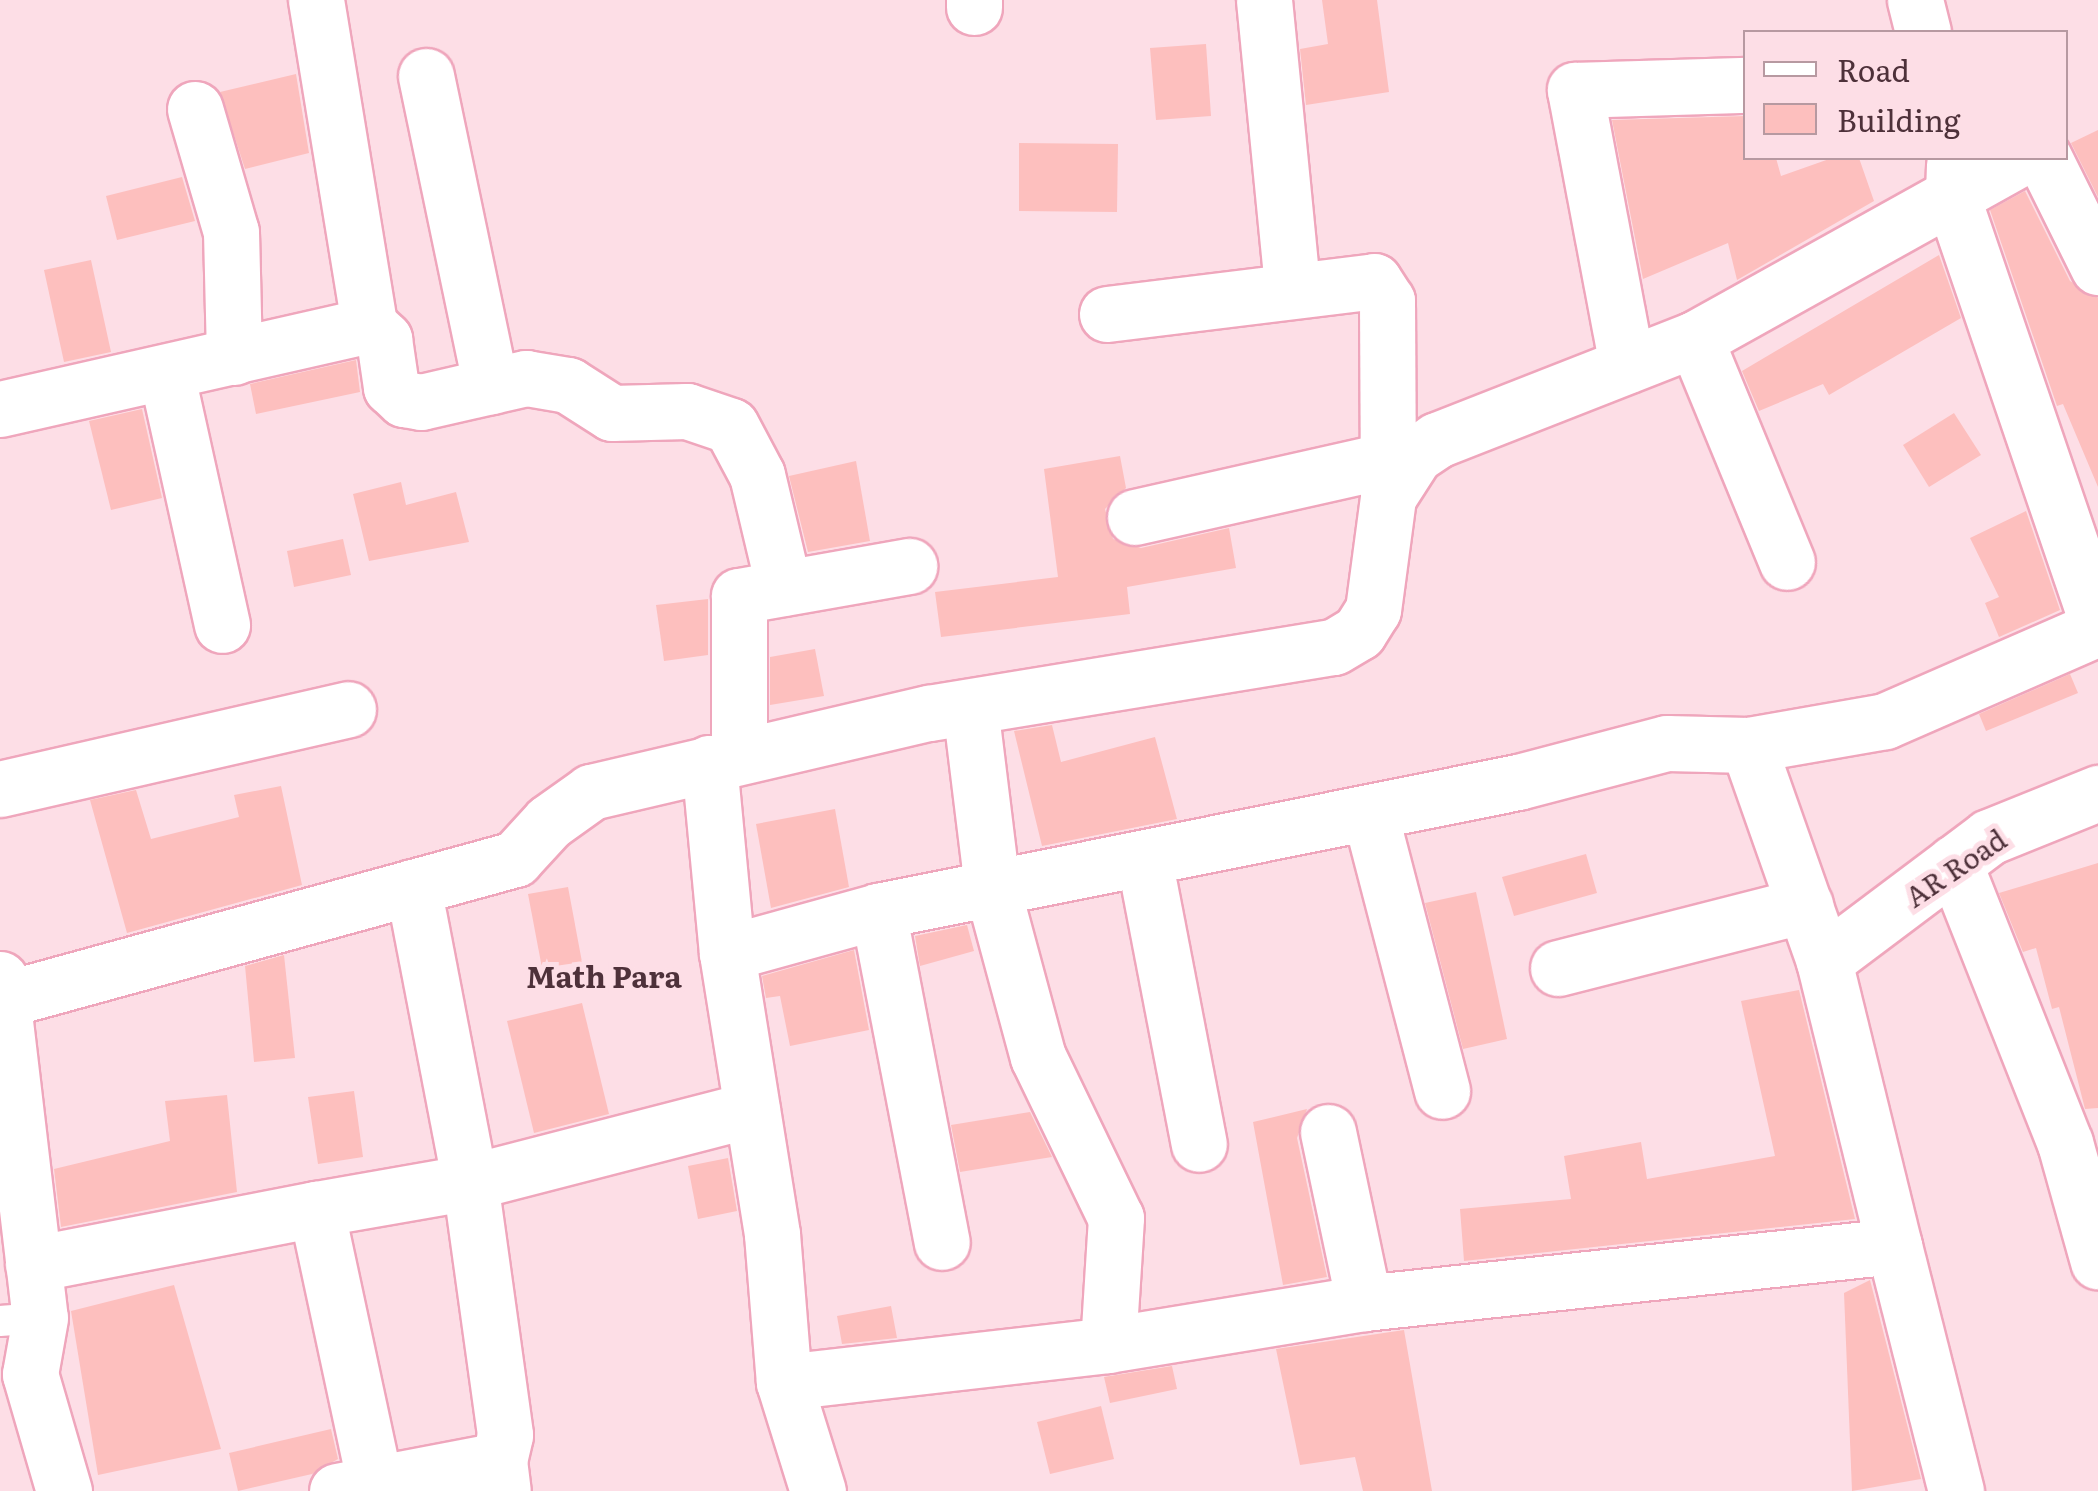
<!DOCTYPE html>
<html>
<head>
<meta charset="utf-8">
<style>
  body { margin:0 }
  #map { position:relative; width:2098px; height:1491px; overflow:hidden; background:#fddee6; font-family:Literata,serif }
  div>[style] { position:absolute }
  .building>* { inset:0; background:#fdbfbe }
  .roads { filter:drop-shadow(2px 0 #efa6bc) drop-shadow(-2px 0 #efa6bc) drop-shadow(0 2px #efa6bc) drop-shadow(0 -2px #efa6bc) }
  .service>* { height:30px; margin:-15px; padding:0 15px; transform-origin:15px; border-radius:15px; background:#fff }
  .minor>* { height:55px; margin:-27.5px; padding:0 27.5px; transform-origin:27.5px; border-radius:27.5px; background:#fff }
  span { translate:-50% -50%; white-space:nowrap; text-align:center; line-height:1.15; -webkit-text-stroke:10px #fddee6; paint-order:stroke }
  .street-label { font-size:28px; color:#4e313a }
  .neighbourhood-label { font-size:30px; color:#4e313a; font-weight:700 }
  .legend { position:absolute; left:1743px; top:30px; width:325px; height:130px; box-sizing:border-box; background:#fddee6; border:2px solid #b799a1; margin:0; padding:12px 18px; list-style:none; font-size:30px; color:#4e313a }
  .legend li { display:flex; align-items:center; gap:20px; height:50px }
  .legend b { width:50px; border:2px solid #b799a1 }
</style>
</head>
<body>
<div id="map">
  <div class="building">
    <div style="clip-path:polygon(1322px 0,1377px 0,1389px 92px,1306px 105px,1300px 49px,1328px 44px)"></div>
    <div style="clip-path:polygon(1206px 44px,1211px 116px,1156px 120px,1150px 48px)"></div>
    <div style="clip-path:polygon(296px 74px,309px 153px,245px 169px,220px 92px)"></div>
    <div style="clip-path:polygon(1746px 116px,1746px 158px,1776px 158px,1781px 176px,1832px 158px,1859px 158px,1874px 201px,1737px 280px,1728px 243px,1643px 279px,1612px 120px)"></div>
    <div style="clip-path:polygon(2098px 130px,2098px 197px,2071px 143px)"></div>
    <div style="clip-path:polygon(1019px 143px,1118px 144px,1117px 212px,1019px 211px)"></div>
    <div style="clip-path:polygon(182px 177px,195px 221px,117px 240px,106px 196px)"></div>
    <div style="clip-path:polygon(2025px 191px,2070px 281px,2098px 298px,2098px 487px,2063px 404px,2057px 406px,1990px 210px)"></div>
    <div style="clip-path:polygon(1939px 255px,1961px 318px,1829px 395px,1823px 384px,1759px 411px,1742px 371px)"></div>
    <div style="clip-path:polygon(91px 260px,111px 352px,64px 362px,44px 270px)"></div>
    <div style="clip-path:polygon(356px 360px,360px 392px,256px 414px,250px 384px)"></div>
    <div style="clip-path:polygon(142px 409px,162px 498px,111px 510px,89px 421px)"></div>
    <div style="clip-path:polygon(1954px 413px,1981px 455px,1929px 487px,1903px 445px)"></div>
    <div style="clip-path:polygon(1120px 456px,1126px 488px,1105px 509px,1113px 539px,1141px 548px,1229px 528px,1236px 568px,1127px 587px,1130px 614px,941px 637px,935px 592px,1058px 577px,1044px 469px)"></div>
    <div style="clip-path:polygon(856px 461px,870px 541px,808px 552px,789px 476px)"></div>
    <div style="clip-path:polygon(401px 482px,406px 505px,456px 492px,469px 542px,369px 561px,353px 494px)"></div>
    <div style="clip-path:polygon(2026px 511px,2060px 610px,1999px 637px,1985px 603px,1999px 597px,1970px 538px)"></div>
    <div style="clip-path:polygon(343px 539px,351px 575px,294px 587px,287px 551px)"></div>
    <div style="clip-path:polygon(708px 599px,708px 655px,664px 661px,656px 605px)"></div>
    <div style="clip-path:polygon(815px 649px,824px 696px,770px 705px,770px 657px)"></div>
    <div style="clip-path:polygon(2070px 674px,2078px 693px,1986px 731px,1979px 714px)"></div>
    <div style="clip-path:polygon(1052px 725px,1061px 762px,1155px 737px,1177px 819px,1042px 846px,1014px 731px)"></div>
    <div style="clip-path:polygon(281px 786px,302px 885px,127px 933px,90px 800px,136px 790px,151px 839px,239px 817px,234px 795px)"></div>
    <div style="clip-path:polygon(835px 809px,849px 887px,771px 908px,756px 824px)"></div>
    <div style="clip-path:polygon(1586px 854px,1597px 893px,1514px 916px,1502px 877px)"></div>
    <div style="clip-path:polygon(2098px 863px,2098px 1108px,2085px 1109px,2059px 1007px,2052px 1009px,2036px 948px,2023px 952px,1999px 893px)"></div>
    <div style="clip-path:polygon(568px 887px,582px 962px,542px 968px,528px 894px)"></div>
    <div style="clip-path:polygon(1476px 892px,1507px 1039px,1463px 1049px,1425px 903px)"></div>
    <div style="clip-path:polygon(967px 925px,974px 951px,920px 966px,915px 936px)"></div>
    <div style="clip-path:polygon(854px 950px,869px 1030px,790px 1046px,780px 996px,766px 998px,762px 976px)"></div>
    <div style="clip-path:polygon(284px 955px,295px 1058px,254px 1062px,245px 966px)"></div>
    <div style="clip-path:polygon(1799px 990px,1855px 1219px,1464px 1261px,1460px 1209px,1571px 1199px,1564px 1156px,1641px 1142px,1647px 1179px,1775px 1156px,1741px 1001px)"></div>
    <div style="clip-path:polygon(582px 1003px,609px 1114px,534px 1133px,507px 1021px)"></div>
    <div style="clip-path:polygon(354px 1091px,363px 1157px,318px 1164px,308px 1097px)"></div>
    <div style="clip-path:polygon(227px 1095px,237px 1192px,61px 1227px,54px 1169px,170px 1141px,165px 1101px)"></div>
    <div style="clip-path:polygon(1307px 1109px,1297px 1138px,1327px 1277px,1283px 1285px,1253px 1122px)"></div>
    <div style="clip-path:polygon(1030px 1112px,1052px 1157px,960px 1172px,951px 1125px)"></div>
    <div style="clip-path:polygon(728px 1158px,737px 1211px,698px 1219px,688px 1166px)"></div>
    <div style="clip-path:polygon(1870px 1280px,1921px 1479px,1852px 1491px,1844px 1293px)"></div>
    <div style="clip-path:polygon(174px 1285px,221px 1449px,98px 1475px,71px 1311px)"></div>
    <div style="clip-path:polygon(891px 1306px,897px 1338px,842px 1344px,837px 1316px)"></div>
    <div style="clip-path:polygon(1404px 1330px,1432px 1491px,1363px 1491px,1355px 1457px,1300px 1465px,1276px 1349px)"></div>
    <div style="clip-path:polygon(1172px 1366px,1177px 1389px,1110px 1403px,1104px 1377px)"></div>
    <div style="clip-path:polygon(1101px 1406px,1114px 1459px,1050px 1474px,1037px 1422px)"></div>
    <div style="clip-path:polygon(331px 1429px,338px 1459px,312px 1474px,238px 1491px,229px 1453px)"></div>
  </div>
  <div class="roads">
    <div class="service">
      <div style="left:0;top:1321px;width:40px;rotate:-4.3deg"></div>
    </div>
    <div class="minor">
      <div style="left:316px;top:0;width:329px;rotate:80.7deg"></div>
      <div style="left:974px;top:0;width:7px;rotate:90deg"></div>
      <div style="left:1264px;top:0;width:289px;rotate:84.4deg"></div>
      <div style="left:1915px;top:0;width:33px;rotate:76deg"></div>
      <div style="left:426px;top:76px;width:317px;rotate:78.2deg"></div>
      <div style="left:195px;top:109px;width:128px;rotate:73.7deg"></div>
      <div style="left:231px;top:232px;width:125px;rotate:88.6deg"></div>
      <div style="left:2044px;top:158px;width:122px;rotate:63.6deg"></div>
      <div style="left:1954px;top:165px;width:34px;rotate:92deg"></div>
      <div style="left:1953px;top:199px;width:449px;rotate:71.2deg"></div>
      <div style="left:1107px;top:314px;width:269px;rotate:-7deg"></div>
      <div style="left:1374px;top:281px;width:24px;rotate:57deg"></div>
      <div style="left:1387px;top:301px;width:196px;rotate:89.7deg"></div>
      <div style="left:1695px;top:339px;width:241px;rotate:67.6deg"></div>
      <div style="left:1627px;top:365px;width:280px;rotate:-100.7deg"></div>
      <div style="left:1575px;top:90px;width:171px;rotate:-1.7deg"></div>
      <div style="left:166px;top:372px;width:259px;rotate:77.5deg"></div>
      <div style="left:0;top:409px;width:378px;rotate:-12.8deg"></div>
      <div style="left:369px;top:325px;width:21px;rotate:43deg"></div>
      <div style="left:384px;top:339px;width:49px;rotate:81.7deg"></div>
      <div style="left:391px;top:387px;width:18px;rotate:43deg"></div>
      <div style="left:404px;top:399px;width:17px;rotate:10deg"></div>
      <div style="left:421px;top:402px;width:108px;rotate:-12.9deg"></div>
      <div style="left:526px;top:378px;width:43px;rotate:9.5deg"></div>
      <div style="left:568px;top:385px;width:52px;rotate:32.5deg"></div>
      <div style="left:612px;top:413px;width:75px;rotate:-1.5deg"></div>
      <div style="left:687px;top:411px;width:46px;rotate:18.8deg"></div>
      <div style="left:731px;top:426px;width:55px;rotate:62deg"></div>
      <div style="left:757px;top:475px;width:116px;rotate:76.6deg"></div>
      <div style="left:1135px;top:517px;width:259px;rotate:-12.7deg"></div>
      <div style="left:970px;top:707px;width:181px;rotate:83deg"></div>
      <div style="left:992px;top:887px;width:176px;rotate:74.9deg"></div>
      <div style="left:1038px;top:1057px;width:179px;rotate:64.2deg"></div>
      <div style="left:1116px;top:1218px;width:127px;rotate:93.6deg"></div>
      <div style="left:1748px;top:745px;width:229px;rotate:70.6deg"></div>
      <div style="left:1824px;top:961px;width:293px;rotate:76.2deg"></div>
      <div style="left:739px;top:756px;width:160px;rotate:-90deg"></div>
      <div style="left:739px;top:596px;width:173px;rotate:-10deg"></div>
      <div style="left:709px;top:763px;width:191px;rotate:84.6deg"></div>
      <div style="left:727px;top:953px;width:285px;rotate:80.9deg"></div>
      <div style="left:772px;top:1234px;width:148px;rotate:85.4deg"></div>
      <div style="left:784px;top:1382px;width:114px;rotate:72.7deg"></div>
      <div style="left:0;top:789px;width:357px;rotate:-12.9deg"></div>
      <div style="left:1370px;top:814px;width:286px;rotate:75.4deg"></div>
      <div style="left:1144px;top:859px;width:290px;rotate:79.1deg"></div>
      <div style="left:1954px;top:863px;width:301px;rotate:68.4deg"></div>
      <div style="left:2065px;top:1143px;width:123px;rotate:74.4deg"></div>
      <div style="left:413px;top:887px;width:300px;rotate:79.1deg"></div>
      <div style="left:470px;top:1182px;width:255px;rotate:82.1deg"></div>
      <div style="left:505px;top:1435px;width:26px;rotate:103deg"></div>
      <div style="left:878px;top:911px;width:337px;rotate:79.1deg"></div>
      <div style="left:727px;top:953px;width:157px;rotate:-15.5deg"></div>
      <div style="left:878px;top:911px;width:653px;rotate:-11.4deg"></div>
      <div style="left:1518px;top:782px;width:154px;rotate:-14.7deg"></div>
      <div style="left:1667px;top:743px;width:81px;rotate:1.4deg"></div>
      <div style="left:1748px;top:745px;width:139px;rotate:-9.9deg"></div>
      <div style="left:1885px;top:721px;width:232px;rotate:-23.6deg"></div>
      <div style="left:1824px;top:961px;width:206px;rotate:-36.9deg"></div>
      <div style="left:1989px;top:837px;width:118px;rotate:-22deg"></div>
      <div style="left:1558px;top:968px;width:255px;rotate:-14.3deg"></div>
      <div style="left:0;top:979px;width:341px;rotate:83.3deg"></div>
      <div style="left:40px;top:1318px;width:57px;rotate:100.1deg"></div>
      <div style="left:30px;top:1374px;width:122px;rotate:73.8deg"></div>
      <div style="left:6px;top:999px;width:528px;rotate:-15.38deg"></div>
      <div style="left:515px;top:859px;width:50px;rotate:-47.4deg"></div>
      <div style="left:549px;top:822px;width:52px;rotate:-35.5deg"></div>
      <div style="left:591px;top:792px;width:347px;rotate:-13.2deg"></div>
      <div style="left:929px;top:713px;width:410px;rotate:-9.3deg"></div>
      <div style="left:1334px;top:647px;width:29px;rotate:-31deg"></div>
      <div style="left:1359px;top:632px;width:26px;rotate:-58deg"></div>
      <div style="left:1373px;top:610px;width:114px;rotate:-82.4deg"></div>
      <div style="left:1388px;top:497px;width:50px;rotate:-57.3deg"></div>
      <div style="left:1415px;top:455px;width:27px;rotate:-34deg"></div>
      <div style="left:1437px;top:440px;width:277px;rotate:-21.4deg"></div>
      <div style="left:1695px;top:339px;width:372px;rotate:-29.1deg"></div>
      <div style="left:1328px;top:1132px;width:175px;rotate:78.1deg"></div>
      <div style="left:33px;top:1264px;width:288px;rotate:-11deg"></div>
      <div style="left:784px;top:1382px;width:326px;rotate:-6.5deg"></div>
      <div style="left:1108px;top:1345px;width:259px;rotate:-9.3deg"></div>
      <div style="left:1364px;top:1303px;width:533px;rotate:-6.14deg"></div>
      <div style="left:1894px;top:1246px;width:253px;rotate:75.8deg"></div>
      <div style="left:375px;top:1484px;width:281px;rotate:-102.1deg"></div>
      <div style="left:316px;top:1209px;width:156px;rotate:-9.9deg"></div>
      <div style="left:470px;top:1182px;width:291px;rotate:-14.5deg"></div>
      <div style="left:337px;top:1491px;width:165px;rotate:-10.8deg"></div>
      <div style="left:499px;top:1460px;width:31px;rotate:83deg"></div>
    </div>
  </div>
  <div class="street-label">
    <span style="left:1955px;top:867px;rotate:-34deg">AR Road</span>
  </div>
  <div class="neighbourhood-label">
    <span style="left:604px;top:975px">Math Para</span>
  </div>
  <ul class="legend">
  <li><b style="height:12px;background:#fff"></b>Road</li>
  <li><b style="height:28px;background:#fdbfbe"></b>Building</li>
  </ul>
</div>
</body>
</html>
